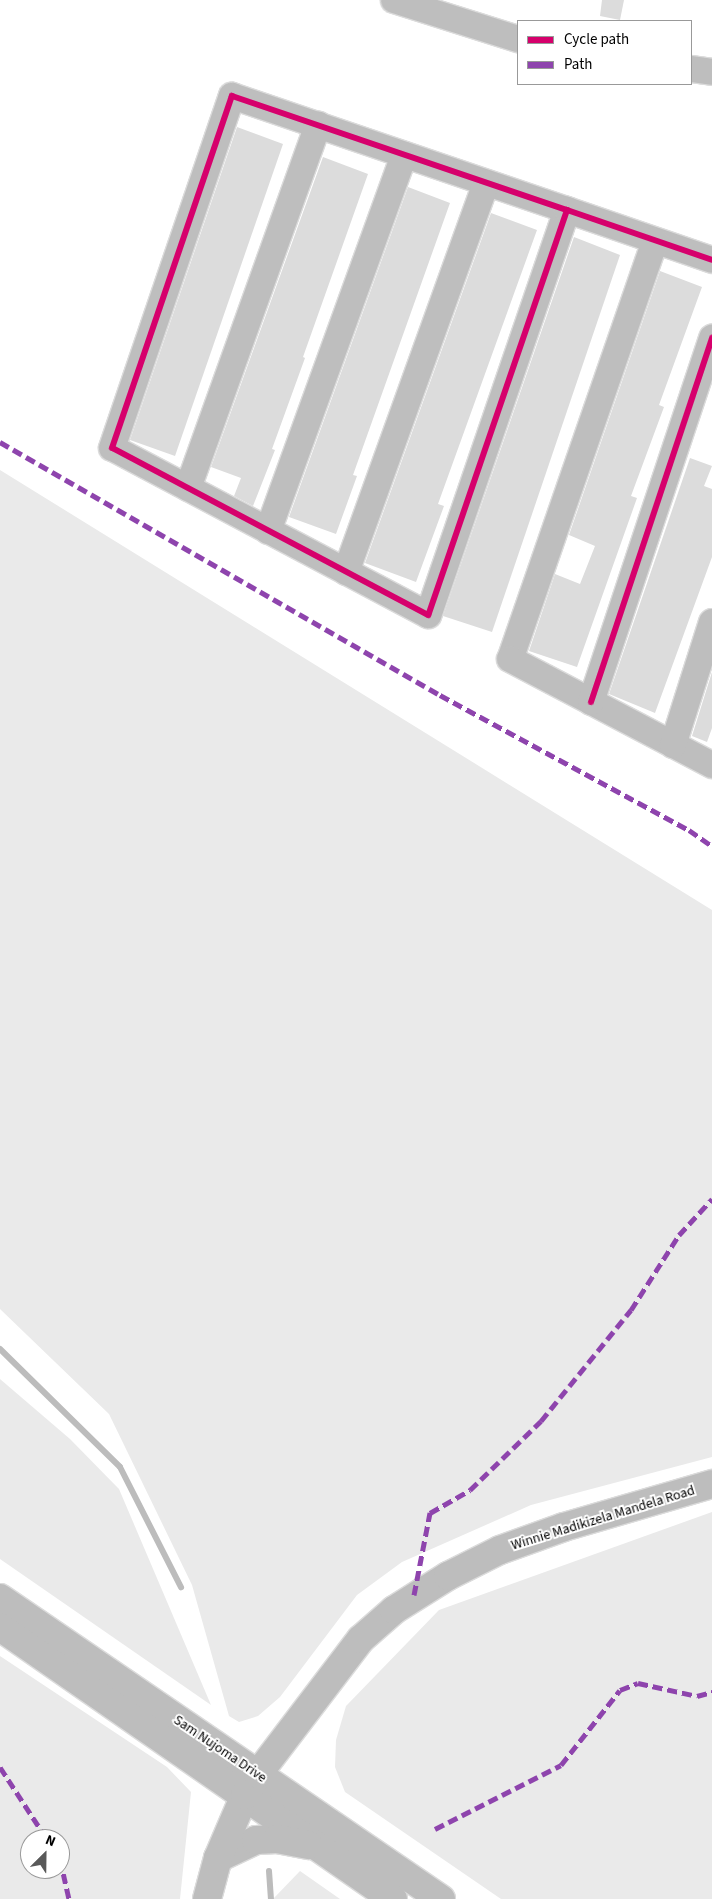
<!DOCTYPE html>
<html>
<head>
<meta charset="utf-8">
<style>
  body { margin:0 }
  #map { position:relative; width:712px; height:1899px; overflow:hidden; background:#fff; font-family:"Source Sans 3",sans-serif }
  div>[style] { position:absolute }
  .green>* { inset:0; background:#eaeaea }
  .stream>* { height:6px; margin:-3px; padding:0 3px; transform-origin:3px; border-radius:3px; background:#bcbcbc }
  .building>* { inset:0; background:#dcdcdc }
  .roads { filter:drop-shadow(1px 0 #dbdbdb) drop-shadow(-1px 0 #dbdbdb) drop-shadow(0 1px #dbdbdb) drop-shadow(0 -1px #dbdbdb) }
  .minor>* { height:26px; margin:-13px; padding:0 13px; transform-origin:13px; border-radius:13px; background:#bebebe }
  .major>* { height:28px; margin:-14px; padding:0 14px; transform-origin:14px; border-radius:14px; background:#bdbdbd }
  .quiet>* { height:5px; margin-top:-2.5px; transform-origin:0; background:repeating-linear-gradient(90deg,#8e44ad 0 10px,transparent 0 15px) }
  .cycleway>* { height:6px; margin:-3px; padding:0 3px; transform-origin:3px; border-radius:3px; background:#d6006c }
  span { translate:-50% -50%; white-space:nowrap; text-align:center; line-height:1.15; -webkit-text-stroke:4px #fff; paint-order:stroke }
  .street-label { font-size:14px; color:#000 }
  .legend { position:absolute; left:517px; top:20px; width:175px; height:65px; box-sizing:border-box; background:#fff; border:1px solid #999; margin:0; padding:6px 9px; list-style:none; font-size:15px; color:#000 }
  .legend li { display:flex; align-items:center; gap:10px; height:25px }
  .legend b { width:25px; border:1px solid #999 }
  .north { position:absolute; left:20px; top:1829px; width:50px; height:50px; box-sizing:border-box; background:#fff; border:1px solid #999; border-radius:50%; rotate:23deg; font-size:14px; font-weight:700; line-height:20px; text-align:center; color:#000 }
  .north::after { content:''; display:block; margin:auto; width:18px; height:22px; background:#595959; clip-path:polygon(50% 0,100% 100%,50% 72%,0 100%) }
</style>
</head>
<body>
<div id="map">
  <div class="green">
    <div style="clip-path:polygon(0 470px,712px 910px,712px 1457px,531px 1505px,402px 1562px,357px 1595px,280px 1697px,258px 1716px,239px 1722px,229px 1716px,192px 1585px,109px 1414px,0 1309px)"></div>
    <div style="clip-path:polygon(0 1379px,70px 1439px,119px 1489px,211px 1705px,0 1559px)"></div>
    <div style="clip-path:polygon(712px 1512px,712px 1899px,501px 1899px,345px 1792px,335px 1767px,336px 1740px,346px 1706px,439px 1610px)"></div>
    <div style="clip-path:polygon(evenodd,0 1656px,167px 1767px,191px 1792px,180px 1899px,0 1899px,0 1656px,30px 1839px,60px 1839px,60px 1869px,30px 1869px,30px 1839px)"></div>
    <div style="clip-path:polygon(300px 1871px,340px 1899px,273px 1899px)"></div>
  </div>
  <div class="stream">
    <div style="left:0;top:1349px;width:168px;rotate:44.5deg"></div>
    <div style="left:120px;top:1467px;width:135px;rotate:63.1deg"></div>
    <div style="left:269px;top:1871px;width:28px;rotate:86deg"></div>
  </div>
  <div class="building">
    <div style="clip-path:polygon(602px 0,624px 0,620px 20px,600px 16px)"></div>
    <div style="clip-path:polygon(237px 127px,283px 144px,175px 456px,130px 440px)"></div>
    <div style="clip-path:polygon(323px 157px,368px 174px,303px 357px,305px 358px,272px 449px,275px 450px,253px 506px,234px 496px,241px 478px,211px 467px)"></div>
    <div style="clip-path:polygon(408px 187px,450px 203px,353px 475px,357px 476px,336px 534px,289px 517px)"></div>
    <div style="clip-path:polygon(491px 213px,537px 230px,438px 504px,444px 506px,416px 582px,365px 563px)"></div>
    <div style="clip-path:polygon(574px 237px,620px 255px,492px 632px,443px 616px)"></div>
    <div style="clip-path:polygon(660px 271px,702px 287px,659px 405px,664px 407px,631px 496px,637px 498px,577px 667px,529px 651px,555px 574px,580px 584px,595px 546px,569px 535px)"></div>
    <div style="clip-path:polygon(690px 458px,712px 466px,704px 486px,712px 489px,712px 557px,655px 713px,609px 694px)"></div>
    <div style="clip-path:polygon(712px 672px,712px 728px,707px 742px,692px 736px)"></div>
  </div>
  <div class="roads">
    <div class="minor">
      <div style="left:394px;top:0;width:130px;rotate:17.5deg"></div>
      <div style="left:691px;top:69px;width:21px;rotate:8deg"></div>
      <div style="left:567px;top:210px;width:428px;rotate:108.9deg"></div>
      <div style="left:428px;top:615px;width:357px;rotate:-152.1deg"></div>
      <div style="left:112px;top:448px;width:372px;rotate:-71.2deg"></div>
      <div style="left:232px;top:96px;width:354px;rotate:18.8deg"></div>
      <div style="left:567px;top:210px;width:153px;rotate:19deg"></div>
      <div style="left:655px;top:241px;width:442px;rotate:109.1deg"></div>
      <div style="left:510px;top:659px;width:228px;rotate:27.7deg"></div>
      <div style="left:188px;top:488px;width:386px;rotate:-70.3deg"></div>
      <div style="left:268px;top:531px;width:400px;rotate:-70.1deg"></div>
      <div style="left:346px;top:572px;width:413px;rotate:-70.2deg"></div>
      <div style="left:591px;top:702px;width:384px;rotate:-71.6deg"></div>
      <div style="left:673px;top:745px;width:129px;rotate:-72.4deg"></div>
    </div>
    <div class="major">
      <div style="left:0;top:1598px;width:534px;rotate:34.32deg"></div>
      <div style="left:0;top:1627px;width:478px;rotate:34.7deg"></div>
      <div style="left:218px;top:1858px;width:42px;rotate:-25.3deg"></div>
      <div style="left:256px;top:1840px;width:21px;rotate:-3deg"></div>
      <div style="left:277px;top:1839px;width:32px;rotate:11deg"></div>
      <div style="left:207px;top:1899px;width:42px;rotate:-75deg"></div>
      <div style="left:218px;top:1858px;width:69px;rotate:-66.8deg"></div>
      <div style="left:245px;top:1795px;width:25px;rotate:-58deg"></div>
      <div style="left:258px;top:1774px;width:170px;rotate:-52.7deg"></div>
      <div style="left:361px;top:1639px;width:44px;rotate:-41.3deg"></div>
      <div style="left:394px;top:1610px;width:64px;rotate:-32.2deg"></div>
      <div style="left:448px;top:1576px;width:58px;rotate:-26.6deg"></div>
      <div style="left:500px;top:1550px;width:68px;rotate:-19.8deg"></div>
      <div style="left:564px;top:1527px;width:154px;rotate:-16.2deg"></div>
    </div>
  </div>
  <div class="quiet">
    <div style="left:0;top:442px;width:508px;rotate:29.9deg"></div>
    <div style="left:440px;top:695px;width:283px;rotate:28.5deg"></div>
    <div style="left:689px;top:830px;width:28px;rotate:35deg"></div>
    <div style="left:414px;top:1595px;width:84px;rotate:-79deg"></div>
    <div style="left:430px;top:1513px;width:46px;rotate:-29.9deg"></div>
    <div style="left:470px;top:1490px;width:99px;rotate:-44.2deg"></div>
    <div style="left:541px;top:1421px;width:143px;rotate:-51deg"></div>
    <div style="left:631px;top:1310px;width:89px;rotate:-57.4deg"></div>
    <div style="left:679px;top:1235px;width:49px;rotate:-47.5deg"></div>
    <div style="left:0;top:1767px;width:86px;rotate:56.9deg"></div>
    <div style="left:435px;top:1829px;width:141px;rotate:-26.9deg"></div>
    <div style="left:561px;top:1765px;width:95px;rotate:-51.8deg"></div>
    <div style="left:620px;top:1690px;width:19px;rotate:-21deg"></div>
    <div style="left:638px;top:1683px;width:60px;rotate:12.4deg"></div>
    <div style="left:697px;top:1696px;width:16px;rotate:-15deg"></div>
    <div style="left:60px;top:1859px;width:41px;rotate:77.3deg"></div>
  </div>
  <div class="cycleway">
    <div style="left:567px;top:210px;width:428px;rotate:108.9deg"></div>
    <div style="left:428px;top:615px;width:357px;rotate:-152.1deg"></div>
    <div style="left:112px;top:448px;width:372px;rotate:-71.2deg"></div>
    <div style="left:232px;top:96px;width:354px;rotate:18.8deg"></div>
    <div style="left:567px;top:210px;width:153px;rotate:19deg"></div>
    <div style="left:591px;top:702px;width:384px;rotate:-71.6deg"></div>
  </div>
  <div class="street-label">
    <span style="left:603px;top:1518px;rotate:-17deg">Winnie Madikizela Mandela Road</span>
    <span style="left:220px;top:1749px;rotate:34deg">Sam Nujoma Drive</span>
  </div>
  <ul class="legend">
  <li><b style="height:6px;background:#d6006c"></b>Cycle path</li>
  <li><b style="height:6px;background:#8e44ad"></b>Path</li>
  </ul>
  <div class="north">N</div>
</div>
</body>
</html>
